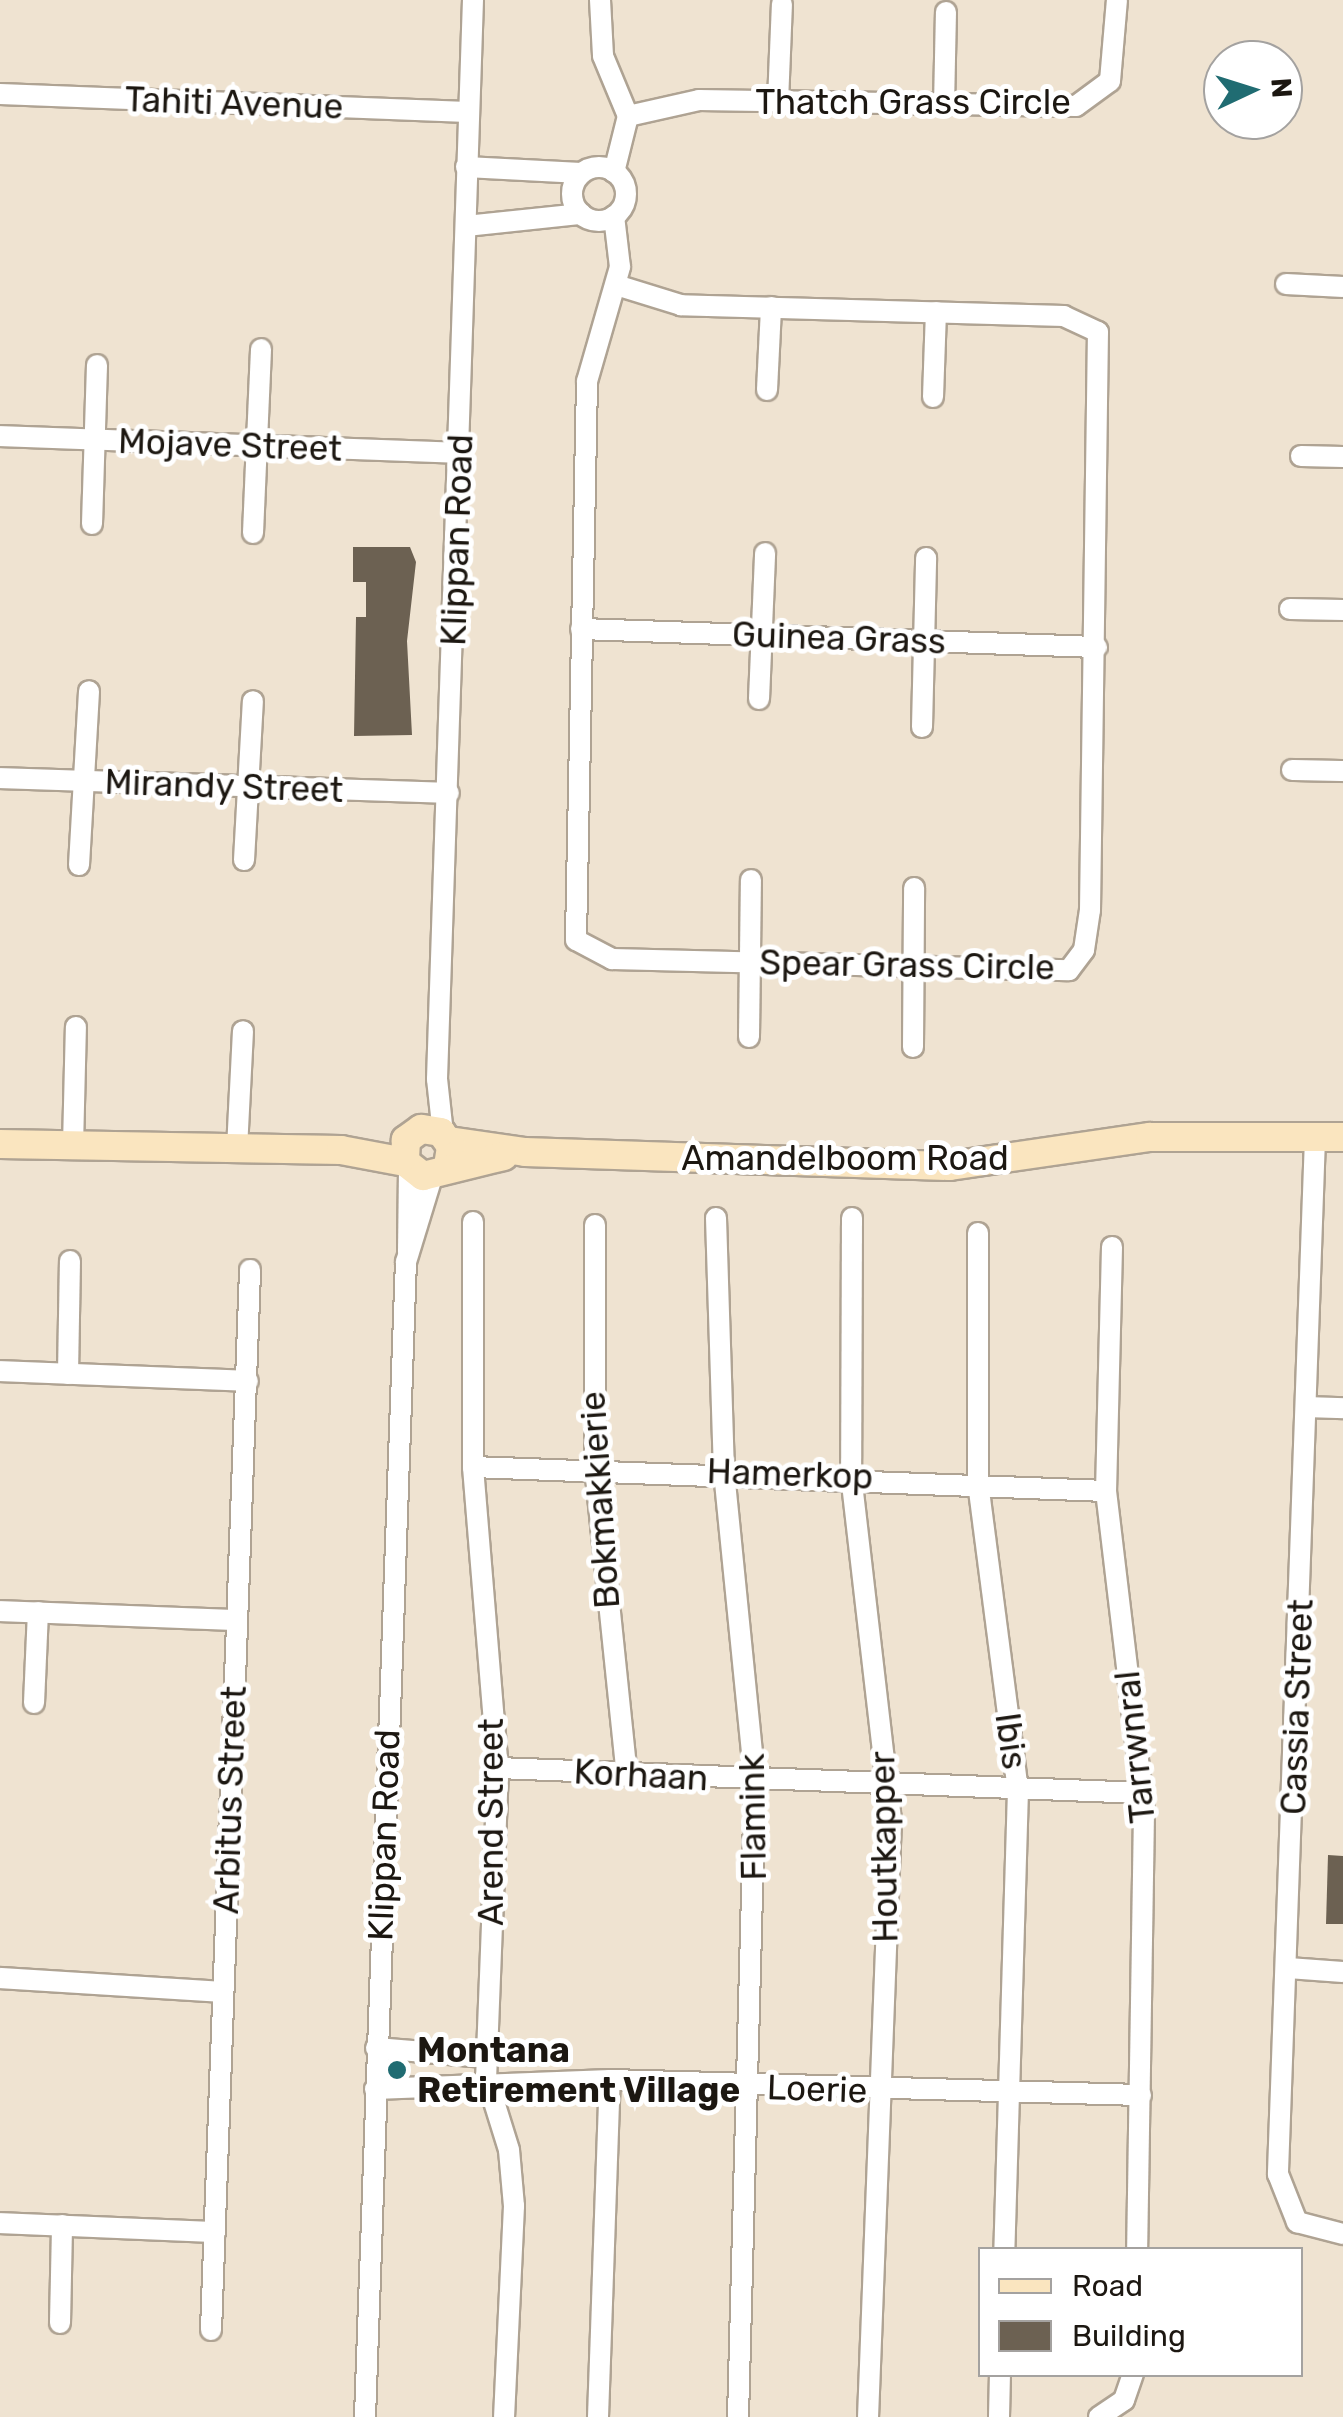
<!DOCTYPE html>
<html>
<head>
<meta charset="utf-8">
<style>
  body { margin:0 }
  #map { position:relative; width:1343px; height:2417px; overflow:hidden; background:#efe3d1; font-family:Rubik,sans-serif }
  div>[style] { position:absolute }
  .building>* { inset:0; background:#6c6152 }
  .roads { filter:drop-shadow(2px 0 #afa393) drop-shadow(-2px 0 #afa393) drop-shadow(0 2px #afa393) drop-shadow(0 -2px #afa393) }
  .street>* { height:20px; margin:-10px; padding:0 10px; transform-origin:10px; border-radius:10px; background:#fff }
  .street>.ring { margin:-10px; padding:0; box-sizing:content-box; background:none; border:20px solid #fff; border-radius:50% }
  .secondary>* { height:28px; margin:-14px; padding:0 14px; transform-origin:14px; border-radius:14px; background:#fae5bf }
  .dots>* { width:28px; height:28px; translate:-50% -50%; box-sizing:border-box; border:5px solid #fff; border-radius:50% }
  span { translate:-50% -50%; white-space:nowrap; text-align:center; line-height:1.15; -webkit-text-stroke:10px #fff; paint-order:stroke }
  .street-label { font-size:35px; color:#1c1711 }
  .poi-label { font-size:35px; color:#1c1711; font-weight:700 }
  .left { translate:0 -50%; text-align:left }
  .legend { position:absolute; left:978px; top:2247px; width:325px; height:130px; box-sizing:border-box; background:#fff; border:2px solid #a4a2a0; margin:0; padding:12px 18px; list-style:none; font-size:30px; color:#1c1711 }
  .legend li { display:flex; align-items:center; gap:20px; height:50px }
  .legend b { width:50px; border:2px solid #a4a2a0 }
  .north { position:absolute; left:1203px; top:40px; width:100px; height:100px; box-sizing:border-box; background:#fff; border:2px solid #a4a2a0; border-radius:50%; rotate:86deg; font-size:28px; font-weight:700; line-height:40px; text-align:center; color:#1c1711 }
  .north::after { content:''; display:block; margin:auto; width:35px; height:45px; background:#206c72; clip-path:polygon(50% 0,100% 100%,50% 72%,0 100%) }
</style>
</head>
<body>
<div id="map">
  <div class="building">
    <div style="clip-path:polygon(353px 547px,410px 547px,416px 562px,407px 641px,412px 735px,354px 736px,356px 617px,366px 617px,366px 582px,353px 582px)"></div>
    <div style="clip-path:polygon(1328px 1855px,1343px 1856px,1343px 1924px,1326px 1924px)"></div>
  </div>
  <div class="roads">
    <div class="street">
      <div style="left:600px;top:0;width:56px;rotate:86.9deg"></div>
      <div style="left:603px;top:56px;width:65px;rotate:67.4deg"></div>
      <div style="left:628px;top:116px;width:58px;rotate:104deg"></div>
      <div style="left:0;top:94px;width:468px;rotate:2.2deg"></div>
      <div style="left:778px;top:102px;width:98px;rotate:-87.7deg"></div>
      <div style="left:944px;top:106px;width:94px;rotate:-88.8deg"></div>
      <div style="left:628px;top:116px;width:73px;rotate:-12.7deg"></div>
      <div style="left:699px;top:100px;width:377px;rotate:0.9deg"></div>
      <div style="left:1076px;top:106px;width:42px;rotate:-36.3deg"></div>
      <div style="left:1110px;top:81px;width:81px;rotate:-85.1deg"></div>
      <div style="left:466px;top:167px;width:115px;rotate:3deg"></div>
      <div class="ring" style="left:572px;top:167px;width:34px;height:34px"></div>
      <div style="left:614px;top:216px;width:51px;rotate:83.3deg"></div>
      <div style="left:620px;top:267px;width:119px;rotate:106.1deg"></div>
      <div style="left:587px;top:381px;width:559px;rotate:91.13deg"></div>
      <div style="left:576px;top:940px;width:41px;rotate:27.8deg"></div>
      <div style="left:612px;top:959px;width:457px;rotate:1.4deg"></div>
      <div style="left:1069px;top:970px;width:25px;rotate:-53deg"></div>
      <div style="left:1084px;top:950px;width:40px;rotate:-81.5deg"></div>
      <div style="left:1090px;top:910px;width:578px;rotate:-89.21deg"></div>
      <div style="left:1098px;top:332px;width:38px;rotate:-155deg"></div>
      <div style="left:1064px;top:316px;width:383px;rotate:-178.4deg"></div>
      <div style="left:681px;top:305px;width:68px;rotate:-162.9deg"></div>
      <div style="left:466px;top:226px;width:116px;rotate:-6deg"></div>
      <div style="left:1286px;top:284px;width:57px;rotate:3deg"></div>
      <div style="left:767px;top:390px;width:83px;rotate:-87.2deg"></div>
      <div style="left:933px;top:397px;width:85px;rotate:-88deg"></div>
      <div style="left:0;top:436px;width:460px;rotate:2.1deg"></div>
      <div style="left:1301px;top:456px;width:42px;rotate:1.4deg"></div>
      <div style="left:92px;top:524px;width:159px;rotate:-88.2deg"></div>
      <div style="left:253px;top:533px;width:184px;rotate:-87.5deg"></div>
      <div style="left:1290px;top:609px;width:53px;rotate:1.1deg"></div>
      <div style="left:581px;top:629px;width:516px;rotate:2deg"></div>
      <div style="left:759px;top:699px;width:146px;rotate:-87.6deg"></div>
      <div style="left:922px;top:727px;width:169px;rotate:-88.6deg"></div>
      <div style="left:1292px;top:770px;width:51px;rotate:1.1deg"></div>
      <div style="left:0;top:778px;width:449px;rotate:1.9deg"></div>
      <div style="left:244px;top:860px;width:159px;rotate:-86.8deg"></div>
      <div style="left:79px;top:865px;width:174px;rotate:-86.7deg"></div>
      <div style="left:749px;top:1037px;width:157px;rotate:-89.3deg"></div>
      <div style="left:913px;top:1047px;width:159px;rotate:-89.6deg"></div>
      <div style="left:443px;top:1134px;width:55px;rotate:-96.2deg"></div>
      <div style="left:437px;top:1079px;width:1080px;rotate:-88.09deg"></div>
      <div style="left:1315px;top:1138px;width:1037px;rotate:92.05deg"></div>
      <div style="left:1278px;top:2174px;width:52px;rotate:68.4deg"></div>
      <div style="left:1297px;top:2222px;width:48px;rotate:14.6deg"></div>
      <div style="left:73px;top:1146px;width:119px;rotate:-88.6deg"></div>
      <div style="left:237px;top:1149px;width:118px;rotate:-87.1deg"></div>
      <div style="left:716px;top:1218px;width:254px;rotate:88.2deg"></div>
      <div style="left:724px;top:1472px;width:311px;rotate:84.3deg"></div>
      <div style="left:755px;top:1781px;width:636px;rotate:91.53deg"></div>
      <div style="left:852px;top:1218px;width:257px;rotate:90.2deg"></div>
      <div style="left:851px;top:1475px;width:346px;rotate:83.4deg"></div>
      <div style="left:891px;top:1819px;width:598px;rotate:92.2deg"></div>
      <div style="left:473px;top:1222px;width:245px;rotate:90deg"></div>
      <div style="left:473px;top:1467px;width:302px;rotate:85.3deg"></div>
      <div style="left:498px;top:1768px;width:308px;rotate:92.2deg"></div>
      <div style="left:486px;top:2076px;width:77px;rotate:72.7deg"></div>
      <div style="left:509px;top:2150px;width:56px;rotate:84.9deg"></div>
      <div style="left:514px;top:2206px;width:211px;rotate:92.7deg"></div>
      <div style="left:595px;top:1225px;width:242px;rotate:90deg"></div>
      <div style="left:595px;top:1467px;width:310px;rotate:84.1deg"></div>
      <div style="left:978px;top:1233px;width:250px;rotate:90deg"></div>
      <div style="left:978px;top:1483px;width:310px;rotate:82.6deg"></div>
      <div style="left:1018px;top:1790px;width:460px;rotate:91.7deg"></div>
      <div style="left:1112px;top:1247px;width:244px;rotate:91.4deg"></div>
      <div style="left:1106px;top:1491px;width:323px;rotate:83.2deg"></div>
      <div style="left:1144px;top:1812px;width:438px;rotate:90.9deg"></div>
      <div style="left:408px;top:1252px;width:83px;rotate:-89.3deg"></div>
      <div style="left:0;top:1371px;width:248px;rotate:2.3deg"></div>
      <div style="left:68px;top:1374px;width:113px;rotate:-89deg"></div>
      <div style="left:1307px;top:1407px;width:36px;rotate:2deg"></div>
      <div style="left:473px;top:1467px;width:633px;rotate:2.17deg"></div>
      <div style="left:0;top:1611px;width:237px;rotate:2.2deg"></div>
      <div style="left:34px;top:1703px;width:91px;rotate:-87.5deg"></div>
      <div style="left:498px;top:1768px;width:645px;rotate:2.22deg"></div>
      <div style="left:1288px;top:1968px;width:55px;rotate:4.2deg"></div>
      <div style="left:0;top:1978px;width:222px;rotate:3.6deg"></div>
      <div style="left:376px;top:2048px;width:109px;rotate:4.7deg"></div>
      <div style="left:375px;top:2089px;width:235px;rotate:-2.2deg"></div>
      <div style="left:610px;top:2080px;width:531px;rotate:1.62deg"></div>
      <div style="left:0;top:2223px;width:215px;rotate:2.4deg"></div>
      <div style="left:60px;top:2323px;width:98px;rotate:-88.8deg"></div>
      <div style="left:211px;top:2330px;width:1061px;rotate:-87.89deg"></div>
      <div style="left:365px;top:2417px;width:1156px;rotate:-87.97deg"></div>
      <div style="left:406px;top:1262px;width:89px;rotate:-73deg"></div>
      <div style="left:598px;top:2417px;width:337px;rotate:-88deg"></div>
      <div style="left:999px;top:2417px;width:43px;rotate:-88.7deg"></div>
      <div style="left:1099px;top:2417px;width:30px;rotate:-34deg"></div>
      <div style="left:1124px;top:2400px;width:28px;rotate:-71deg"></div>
    </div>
    <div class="secondary">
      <div style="left:449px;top:1141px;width:77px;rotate:8.2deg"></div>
      <div style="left:525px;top:1152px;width:425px;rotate:1.9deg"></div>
      <div style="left:950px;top:1166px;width:202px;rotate:-8.3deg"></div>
      <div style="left:1150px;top:1137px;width:193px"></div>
      <div style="left:0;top:1144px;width:341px;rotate:1deg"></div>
      <div style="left:341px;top:1150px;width:65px;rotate:10.6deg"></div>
      <div style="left:448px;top:1166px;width:20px;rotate:-81deg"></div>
      <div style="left:451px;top:1146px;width:17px;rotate:-126deg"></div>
      <div style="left:441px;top:1132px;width:20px;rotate:-171deg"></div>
      <div style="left:421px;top:1129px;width:19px;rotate:144deg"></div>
      <div style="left:406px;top:1140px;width:22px;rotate:93deg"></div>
      <div style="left:405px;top:1162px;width:23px;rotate:38deg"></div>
      <div style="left:423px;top:1176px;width:83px;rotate:-13.9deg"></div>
    </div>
  </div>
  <div class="dots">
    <div style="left:397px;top:2070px;background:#206c72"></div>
  </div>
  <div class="street-label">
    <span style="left:913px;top:102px">Thatch Grass Circle</span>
    <span style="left:234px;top:103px;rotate:2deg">Tahiti Avenue</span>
    <span style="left:230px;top:445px;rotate:2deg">Mojave Street</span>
    <span style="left:457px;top:540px;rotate:-88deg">Klippan Road</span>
    <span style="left:839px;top:638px;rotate:2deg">Guinea Grass</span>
    <span style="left:224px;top:786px;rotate:2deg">Mirandy Street</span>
    <span style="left:907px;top:965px;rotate:1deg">Spear Grass Circle</span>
    <span style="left:845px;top:1158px">Amandelboom Road</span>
    <span style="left:790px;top:1474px;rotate:2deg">Hamerkop</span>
    <span style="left:600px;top:1500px;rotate:-94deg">Bokmakkierie</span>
    <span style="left:1297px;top:1707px;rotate:-88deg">Cassia Street</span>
    <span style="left:1011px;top:1741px;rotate:82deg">Ibis</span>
    <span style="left:1135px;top:1747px;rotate:-96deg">Tarrwnral</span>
    <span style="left:641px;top:1775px;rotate:3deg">Korhaan</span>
    <span style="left:230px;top:1800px;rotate:-88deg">Arbitus Street</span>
    <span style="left:753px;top:1817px;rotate:-91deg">Flamink</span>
    <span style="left:491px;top:1822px;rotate:-90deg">Arend Street</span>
    <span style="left:384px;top:1835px;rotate:-88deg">Klippan Road</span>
    <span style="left:884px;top:1847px;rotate:-91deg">Houtkapper</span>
    <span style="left:817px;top:2089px;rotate:2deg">Loerie</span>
  </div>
  <div class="poi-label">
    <span class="left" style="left:417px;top:2070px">Montana<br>Retirement Village</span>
  </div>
  <ul class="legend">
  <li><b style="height:12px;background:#fae5bf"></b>Road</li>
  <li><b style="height:28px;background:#6c6152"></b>Building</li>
  </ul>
  <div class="north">N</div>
</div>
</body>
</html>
